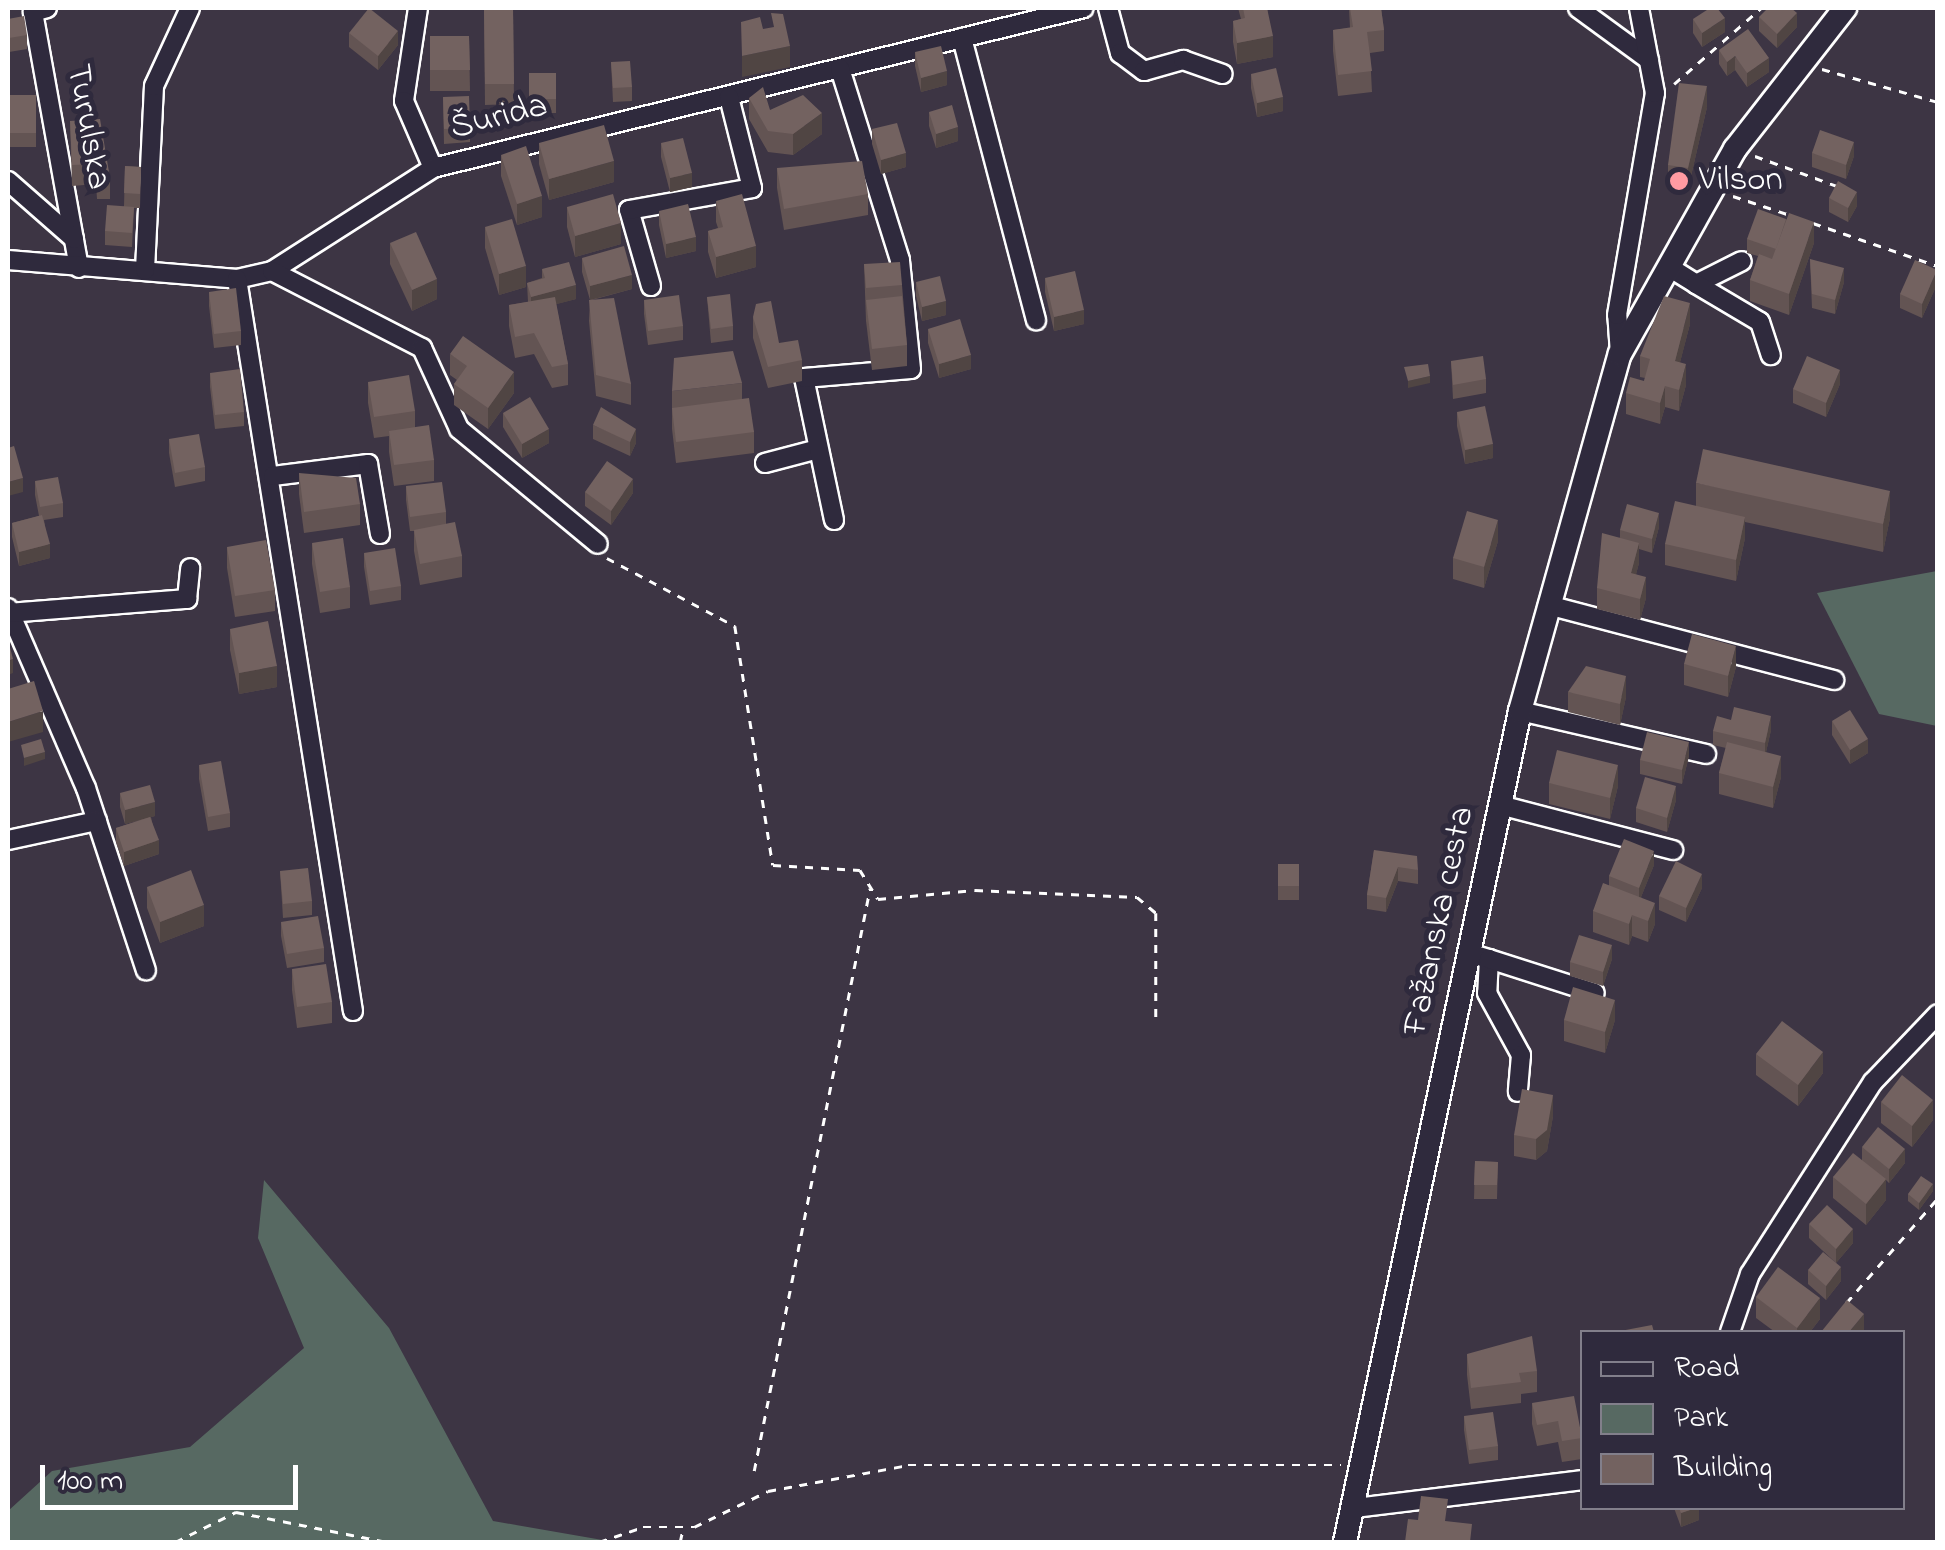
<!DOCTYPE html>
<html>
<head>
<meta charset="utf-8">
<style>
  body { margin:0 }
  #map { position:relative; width:1945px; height:1550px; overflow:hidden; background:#3d3544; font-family:"Indie Flower",sans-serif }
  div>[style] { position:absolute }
  .green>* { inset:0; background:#576962 }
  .path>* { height:2.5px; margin-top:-1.25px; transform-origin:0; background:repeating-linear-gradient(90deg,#fff 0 8px,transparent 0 16px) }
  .roads { filter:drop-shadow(2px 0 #fff) drop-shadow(-2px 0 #fff) drop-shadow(0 2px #fff) drop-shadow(0 -2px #fff) }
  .minor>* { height:18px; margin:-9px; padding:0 9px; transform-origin:9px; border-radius:9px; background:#2f2a3d }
  .major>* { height:22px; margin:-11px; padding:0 11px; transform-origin:11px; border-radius:11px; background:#2f2a3d }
  .wall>* { inset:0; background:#635453 }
  .shaded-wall>* { inset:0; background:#504543 }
  .building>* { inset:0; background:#736260 }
  .dots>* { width:28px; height:28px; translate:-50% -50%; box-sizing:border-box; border:5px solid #2f2a3d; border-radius:50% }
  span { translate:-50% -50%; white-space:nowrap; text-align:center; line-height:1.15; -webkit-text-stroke:10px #2f2a3d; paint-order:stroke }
  .street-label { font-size:35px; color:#fff }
  .poi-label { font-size:35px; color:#fff }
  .left { translate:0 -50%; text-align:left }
  .frame { position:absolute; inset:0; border:10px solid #fff; pointer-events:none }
  .legend { position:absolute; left:1580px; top:1330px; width:325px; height:180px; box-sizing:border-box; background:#2f2a3d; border:2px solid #827f8b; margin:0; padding:12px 18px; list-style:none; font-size:30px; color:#fff }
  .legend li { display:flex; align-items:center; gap:20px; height:50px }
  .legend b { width:50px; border:2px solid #827f8b }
  .scale { position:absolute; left:40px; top:1465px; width:258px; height:45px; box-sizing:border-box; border:5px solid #fff; border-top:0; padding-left:12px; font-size:30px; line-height:35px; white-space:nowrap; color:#fff; -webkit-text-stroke:8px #2f2a3d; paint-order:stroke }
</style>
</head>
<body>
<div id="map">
  <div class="green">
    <div style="clip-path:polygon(1937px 571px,1938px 571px,1937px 726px,1879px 714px,1817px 593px)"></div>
    <div style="clip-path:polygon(264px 1180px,389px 1328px,493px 1521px,614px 1542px,8px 1542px,8px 1511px,52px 1471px,190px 1447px,304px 1348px,258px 1238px)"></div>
  </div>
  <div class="path">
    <div style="left:1822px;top:69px;width:121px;rotate:15.9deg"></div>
    <div style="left:1674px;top:84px;width:116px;rotate:-41.1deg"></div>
    <div style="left:1755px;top:156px;width:87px;rotate:20.1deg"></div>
    <div style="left:1733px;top:196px;width:57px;rotate:18.4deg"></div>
    <div style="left:1813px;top:223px;width:132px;rotate:19deg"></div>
    <div style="left:607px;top:558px;width:145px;rotate:28deg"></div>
    <div style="left:735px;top:626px;width:242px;rotate:81deg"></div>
    <div style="left:773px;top:865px;width:87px;rotate:3.3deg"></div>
    <div style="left:860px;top:870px;width:34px;rotate:58deg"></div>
    <div style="left:878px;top:899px;width:97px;rotate:-5.3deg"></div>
    <div style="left:975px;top:890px;width:162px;rotate:2.5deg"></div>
    <div style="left:1137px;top:897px;width:25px;rotate:40deg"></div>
    <div style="left:1156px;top:913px;width:110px;rotate:90deg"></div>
    <div style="left:1846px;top:1303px;width:140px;rotate:-48.8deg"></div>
    <div style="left:754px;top:1471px;width:594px;rotate:-78.75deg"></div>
    <div style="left:175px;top:1542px;width:68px;rotate:-26.2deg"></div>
    <div style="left:236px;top:1512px;width:154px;rotate:11.2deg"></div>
    <div style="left:599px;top:1542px;width:46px;rotate:-18.8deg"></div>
    <div style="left:643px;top:1527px;width:51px"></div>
    <div style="left:694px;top:1527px;width:82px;rotate:-25.9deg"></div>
    <div style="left:768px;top:1491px;width:142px;rotate:-10.5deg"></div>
    <div style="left:908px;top:1465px;width:433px"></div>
    <div style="left:680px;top:1542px;width:14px;rotate:-78deg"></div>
  </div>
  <div class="roads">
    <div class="minor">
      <div style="left:47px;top:8px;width:15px;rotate:164deg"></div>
      <div style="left:33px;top:12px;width:260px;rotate:79.8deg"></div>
      <div style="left:418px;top:8px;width:94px;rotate:98.6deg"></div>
      <div style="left:404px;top:101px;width:73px;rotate:66.6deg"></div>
      <div style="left:1108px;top:8px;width:47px;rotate:75.1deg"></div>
      <div style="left:1120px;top:53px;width:30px;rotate:37deg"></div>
      <div style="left:1144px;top:71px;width:41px;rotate:-15.8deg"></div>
      <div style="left:1183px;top:60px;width:42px;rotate:19.3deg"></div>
      <div style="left:1578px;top:8px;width:88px;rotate:36.2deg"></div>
      <div style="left:962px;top:38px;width:292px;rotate:75.3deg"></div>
      <div style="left:8px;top:181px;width:88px;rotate:41.3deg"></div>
      <div style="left:8px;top:260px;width:230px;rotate:4.7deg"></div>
      <div style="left:237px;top:279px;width:36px;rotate:-13deg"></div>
      <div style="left:272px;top:271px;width:191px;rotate:-32.6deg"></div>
      <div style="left:433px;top:168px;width:670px;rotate:-13.81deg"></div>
      <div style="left:1669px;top:267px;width:32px;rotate:32deg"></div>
      <div style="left:1696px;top:284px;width:51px;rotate:-26.6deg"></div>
      <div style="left:145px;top:270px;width:184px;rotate:-87.2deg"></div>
      <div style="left:154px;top:86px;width:86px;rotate:-65.2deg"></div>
      <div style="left:272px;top:271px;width:169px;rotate:27.2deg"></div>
      <div style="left:422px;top:348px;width:89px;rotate:65.4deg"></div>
      <div style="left:459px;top:429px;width:180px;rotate:39.6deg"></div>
      <div style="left:237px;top:279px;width:741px;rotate:81deg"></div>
      <div style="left:1696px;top:284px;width:74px;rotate:30.7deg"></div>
      <div style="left:1760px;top:322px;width:35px;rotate:72deg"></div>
      <div style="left:651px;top:286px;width:79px;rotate:-106.1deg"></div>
      <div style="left:629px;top:210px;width:125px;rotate:-10.1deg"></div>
      <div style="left:752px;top:188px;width:94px;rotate:-104.2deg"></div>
      <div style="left:1620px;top:354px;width:39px;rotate:-94deg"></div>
      <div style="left:1617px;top:315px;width:225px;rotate:-80.3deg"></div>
      <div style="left:1655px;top:93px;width:86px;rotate:-100.7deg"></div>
      <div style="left:765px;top:463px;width:55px;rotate:-14.8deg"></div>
      <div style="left:273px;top:476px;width:96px;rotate:-7.2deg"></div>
      <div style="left:368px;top:464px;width:71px;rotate:80.3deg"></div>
      <div style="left:834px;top:520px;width:145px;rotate:-101.9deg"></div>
      <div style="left:804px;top:378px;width:107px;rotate:-4.8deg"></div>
      <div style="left:911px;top:369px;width:110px;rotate:-95.8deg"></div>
      <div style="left:900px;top:260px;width:201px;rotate:-107.4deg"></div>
      <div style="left:1548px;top:605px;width:296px;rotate:14.7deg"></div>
      <div style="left:8px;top:608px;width:196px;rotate:66.6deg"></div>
      <div style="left:86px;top:788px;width:192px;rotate:71.8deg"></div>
      <div style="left:8px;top:613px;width:180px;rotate:-4.5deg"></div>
      <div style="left:187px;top:599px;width:31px;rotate:-84deg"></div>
      <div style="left:1520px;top:711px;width:191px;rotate:13deg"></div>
      <div style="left:1500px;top:805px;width:179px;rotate:14.6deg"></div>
      <div style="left:8px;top:840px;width:91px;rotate:-12.1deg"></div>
      <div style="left:1469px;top:953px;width:21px;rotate:17deg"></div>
      <div style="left:1489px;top:959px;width:34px;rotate:93deg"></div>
      <div style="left:1487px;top:993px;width:71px;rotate:61.3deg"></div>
      <div style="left:1521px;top:1055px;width:37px;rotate:95deg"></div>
      <div style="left:1489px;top:959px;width:111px;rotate:17.8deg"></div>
      <div style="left:1730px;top:1332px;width:61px;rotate:-71deg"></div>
      <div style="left:1750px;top:1274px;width:228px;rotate:-57.4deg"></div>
      <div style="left:1873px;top:1082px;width:94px;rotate:-46.3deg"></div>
      <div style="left:1355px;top:1508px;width:229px;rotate:-7deg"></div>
    </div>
    <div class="major">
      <div style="left:1345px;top:1542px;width:849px;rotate:-78.11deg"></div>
      <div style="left:1520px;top:711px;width:371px;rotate:-74.4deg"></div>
      <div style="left:1620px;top:354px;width:235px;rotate:-60.7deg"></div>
      <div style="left:1735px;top:149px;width:179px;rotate:-52deg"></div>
    </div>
  </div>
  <div class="wall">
    <div style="clip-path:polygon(484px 8px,513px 8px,514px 104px,485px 105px)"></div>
    <div style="clip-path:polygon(1238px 8px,1267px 8px,1273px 57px,1237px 64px,1233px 42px,1233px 21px,1241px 19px)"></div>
    <div style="clip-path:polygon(1349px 8px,1381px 8px,1384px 30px,1384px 51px,1370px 53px,1372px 92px,1338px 96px,1333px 51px,1333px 30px,1350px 28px)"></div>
    <div style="clip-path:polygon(1759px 17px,1797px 27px,1777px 48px,1759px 31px)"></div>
    <div style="clip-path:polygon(8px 19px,27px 35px,27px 49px,9px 52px)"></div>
    <div style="clip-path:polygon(1693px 19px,1725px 32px,1702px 47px,1693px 33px)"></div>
    <div style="clip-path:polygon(349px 33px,398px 45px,378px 70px,349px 47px)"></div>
    <div style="clip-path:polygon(430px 36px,469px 36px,470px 91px,430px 91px)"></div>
    <div style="clip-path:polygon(1719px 50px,1769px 72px,1747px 87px,1735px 70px,1727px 76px,1719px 64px)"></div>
    <div style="clip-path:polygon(915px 52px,947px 85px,921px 92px,915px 66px)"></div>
    <div style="clip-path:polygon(611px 62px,632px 87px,632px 101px,613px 102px)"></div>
    <div style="clip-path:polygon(529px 73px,556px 73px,556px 113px,529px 113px)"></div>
    <div style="clip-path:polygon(1251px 74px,1283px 111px,1257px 117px,1251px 88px)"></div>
    <div style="clip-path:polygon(8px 95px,36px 95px,36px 147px,8px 147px)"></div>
    <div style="clip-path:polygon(443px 97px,470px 128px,470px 142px,444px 144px)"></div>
    <div style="clip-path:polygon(749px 98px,770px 110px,822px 134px,793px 155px,768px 152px,749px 119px)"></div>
    <div style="clip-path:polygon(1707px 107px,1688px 189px,1668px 186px,1668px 165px)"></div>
    <div style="clip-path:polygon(929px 112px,958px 141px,936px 148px,929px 126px)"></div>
    <div style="clip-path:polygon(70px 121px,110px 178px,110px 199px,97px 199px,96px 184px,72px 186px)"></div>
    <div style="clip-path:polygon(872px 129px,906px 167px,881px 174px,872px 144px)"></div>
    <div style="clip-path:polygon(539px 143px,614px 182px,549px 200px,539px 164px)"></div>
    <div style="clip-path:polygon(661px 143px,692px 187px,670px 192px,661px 157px)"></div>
    <div style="clip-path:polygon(1812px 153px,1854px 156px,1846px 179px,1812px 167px)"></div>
    <div style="clip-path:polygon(501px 155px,542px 217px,517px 225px,501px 176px)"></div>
    <div style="clip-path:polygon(125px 166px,141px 167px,140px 208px,134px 208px,132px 247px,105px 245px,105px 231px,124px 206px)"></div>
    <div style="clip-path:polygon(777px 168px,868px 194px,868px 215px,784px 230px,777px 188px)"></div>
    <div style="clip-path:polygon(1829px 198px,1857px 206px,1848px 222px,1829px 212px)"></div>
    <div style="clip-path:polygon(716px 201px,756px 267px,716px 278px,708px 252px,708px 231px,718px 228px,716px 222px)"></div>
    <div style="clip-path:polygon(567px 207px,621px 244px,575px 257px,567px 227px)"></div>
    <div style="clip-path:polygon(659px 211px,696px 251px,666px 258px,659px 225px)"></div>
    <div style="clip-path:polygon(1786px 219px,1814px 243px,1789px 315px,1750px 301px,1750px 280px,1758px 256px,1747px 253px,1747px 239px)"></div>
    <div style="clip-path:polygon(485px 227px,526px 287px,499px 295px,485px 248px)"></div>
    <div style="clip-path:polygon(390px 243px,437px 299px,412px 311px,390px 264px)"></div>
    <div style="clip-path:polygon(582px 258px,632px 289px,592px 300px,631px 384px,631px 405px,596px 396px,589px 321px,590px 300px,582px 272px)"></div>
    <div style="clip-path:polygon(1810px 259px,1844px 282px,1835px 314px,1812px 308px)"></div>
    <div style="clip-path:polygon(864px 264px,902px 285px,907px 345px,907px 366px,872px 370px,866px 321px)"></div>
    <div style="clip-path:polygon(542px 269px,576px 299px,556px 304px,568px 364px,568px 385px,552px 388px,534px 354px,515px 358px,509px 326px,509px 305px,528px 302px,527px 283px,542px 278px)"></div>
    <div style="clip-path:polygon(1045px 278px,1084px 324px,1054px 331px,1045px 292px)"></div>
    <div style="clip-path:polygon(916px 282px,946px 315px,922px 321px,916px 296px)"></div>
    <div style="clip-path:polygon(1937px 284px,1922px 318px,1900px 308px,1900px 294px)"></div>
    <div style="clip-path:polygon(209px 292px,241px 331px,241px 345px,214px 348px,209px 306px)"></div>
    <div style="clip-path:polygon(707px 297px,733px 326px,733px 340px,711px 343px)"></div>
    <div style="clip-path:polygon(644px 300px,683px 326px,683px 340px,648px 345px,644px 314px)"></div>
    <div style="clip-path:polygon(753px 317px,779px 343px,802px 360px,802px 381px,768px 388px,753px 338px)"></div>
    <div style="clip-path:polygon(1690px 324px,1680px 362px,1686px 385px,1679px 411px,1665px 407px,1660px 424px,1626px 414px,1626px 393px,1644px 381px,1645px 378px,1640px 377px,1640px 356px)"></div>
    <div style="clip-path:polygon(928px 329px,971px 369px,939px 378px,928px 343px)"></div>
    <div style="clip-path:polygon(450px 354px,514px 393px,488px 429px,454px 405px,454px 384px,457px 380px,450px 375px)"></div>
    <div style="clip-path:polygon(1451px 361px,1486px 379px,1486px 393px,1453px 399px)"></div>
    <div style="clip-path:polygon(210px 373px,244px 412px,244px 426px,215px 429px,210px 387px)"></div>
    <div style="clip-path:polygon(368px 382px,415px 411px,415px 427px,434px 460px,434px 481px,394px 486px,389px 452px,389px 436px,374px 438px,368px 403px)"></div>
    <div style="clip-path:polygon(742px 383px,742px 399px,754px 432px,754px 453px,676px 463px,672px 429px,672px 391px)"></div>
    <div style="clip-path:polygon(1840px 384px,1826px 417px,1793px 403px,1793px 389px)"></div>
    <div style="clip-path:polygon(1457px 412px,1493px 458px,1465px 464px,1457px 426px)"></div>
    <div style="clip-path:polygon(503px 413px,549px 443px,522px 458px,503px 427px)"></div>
    <div style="clip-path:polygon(593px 425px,636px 443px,630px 456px,593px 439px)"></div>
    <div style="clip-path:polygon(169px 439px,205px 467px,205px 481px,175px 487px,169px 453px)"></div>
    <div style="clip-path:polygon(299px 473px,360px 504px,360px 525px,304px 533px,299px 494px)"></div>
    <div style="clip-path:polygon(35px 481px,63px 503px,63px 517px,44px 520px,50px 558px,19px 566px,12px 537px,12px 523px,39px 516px,35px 495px)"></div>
    <div style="clip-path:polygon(1696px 483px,1890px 518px,1883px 552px,1745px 522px,1745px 538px,1736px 581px,1665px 565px,1665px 544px,1696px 506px)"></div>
    <div style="clip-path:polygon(406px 486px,446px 512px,446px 524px,462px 556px,462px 577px,420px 585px,414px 551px,414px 531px,410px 531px,406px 500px)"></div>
    <div style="clip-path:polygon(585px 492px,633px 493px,611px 525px,585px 506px)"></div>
    <div style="clip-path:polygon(1659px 527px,1652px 553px,1639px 549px,1639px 563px,1636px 574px,1646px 598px,1640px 620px,1597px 609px,1597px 588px,1620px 537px,1620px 530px)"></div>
    <div style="clip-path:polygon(1498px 541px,1484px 588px,1453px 579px,1453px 558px)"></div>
    <div style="clip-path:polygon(312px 543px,350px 587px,350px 608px,320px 613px,312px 564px)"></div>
    <div style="clip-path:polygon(227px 547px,275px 590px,275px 611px,235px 617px,227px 568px)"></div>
    <div style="clip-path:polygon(364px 553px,401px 586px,401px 600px,370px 605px,364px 567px)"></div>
    <div style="clip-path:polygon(230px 629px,277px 687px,239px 694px,230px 650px)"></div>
    <div style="clip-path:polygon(1684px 664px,1736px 667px,1728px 697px,1684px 685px)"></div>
    <div style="clip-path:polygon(1568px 692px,1626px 697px,1620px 725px,1568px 712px)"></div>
    <div style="clip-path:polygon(1832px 721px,1868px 753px,1850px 764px,1832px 735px)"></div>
    <div style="clip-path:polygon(1771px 730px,1766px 752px,1781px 777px,1773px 808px,1719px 794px,1719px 773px,1726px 748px,1713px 745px,1713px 731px)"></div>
    <div style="clip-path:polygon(1689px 756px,1682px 784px,1640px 774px,1640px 760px)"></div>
    <div style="clip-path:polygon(199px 765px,230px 813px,230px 827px,208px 831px,199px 779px)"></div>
    <div style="clip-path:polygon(1549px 783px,1618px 786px,1610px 819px,1549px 804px)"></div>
    <div style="clip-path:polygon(120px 793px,155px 816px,151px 817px,159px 854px,124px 866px,116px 842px,116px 828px,141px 820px,125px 824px,120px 807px)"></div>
    <div style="clip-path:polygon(1676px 800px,1667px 832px,1636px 822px,1636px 808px)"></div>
    <div style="clip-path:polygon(1374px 850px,1418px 870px,1418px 884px,1398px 881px,1386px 912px,1367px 909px,1367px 895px)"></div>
    <div style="clip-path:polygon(1278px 864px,1299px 864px,1299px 900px,1278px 900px)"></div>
    <div style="clip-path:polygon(1654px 865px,1641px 897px,1655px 924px,1648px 942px,1632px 936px,1629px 945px,1593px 932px,1593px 911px,1609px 886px,1609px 876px)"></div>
    <div style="clip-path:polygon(280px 871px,312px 901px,312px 915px,283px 918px)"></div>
    <div style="clip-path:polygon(147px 887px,204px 926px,160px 943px,147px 908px)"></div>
    <div style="clip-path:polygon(1702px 888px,1686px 922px,1659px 910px,1659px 896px)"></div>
    <div style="clip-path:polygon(281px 922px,324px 948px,324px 962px,287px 968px,281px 936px)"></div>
    <div style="clip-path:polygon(1612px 959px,1603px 986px,1570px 976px,1570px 962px)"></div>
    <div style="clip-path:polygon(292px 969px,332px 1002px,332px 1023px,297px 1028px,292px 990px)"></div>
    <div style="clip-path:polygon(1564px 1020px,1615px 1020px,1605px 1053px,1564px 1041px)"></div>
    <div style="clip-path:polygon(1756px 1054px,1823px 1073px,1798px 1106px,1756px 1075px)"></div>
    <div style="clip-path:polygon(1881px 1102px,1933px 1120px,1912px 1147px,1881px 1123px)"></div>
    <div style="clip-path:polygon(1553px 1116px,1547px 1151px,1536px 1160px,1514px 1156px,1514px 1135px)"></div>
    <div style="clip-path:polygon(1862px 1147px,1905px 1163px,1889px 1183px,1886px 1180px,1886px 1200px,1866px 1225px,1833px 1198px,1833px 1177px,1862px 1160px)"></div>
    <div style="clip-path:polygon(1475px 1161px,1498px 1162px,1497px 1199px,1474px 1199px)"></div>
    <div style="clip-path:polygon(1933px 1191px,1919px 1210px,1908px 1201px,1908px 1194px)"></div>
    <div style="clip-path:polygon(1809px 1224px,1853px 1243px,1836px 1263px,1809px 1238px)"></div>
    <div style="clip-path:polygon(1808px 1270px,1841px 1281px,1826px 1300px,1808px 1284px)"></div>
    <div style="clip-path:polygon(1756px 1297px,1820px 1319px,1810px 1332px,1775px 1332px,1756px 1318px)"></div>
    <div style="clip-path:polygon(1467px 1354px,1537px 1371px,1537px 1392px,1521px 1394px,1521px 1403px,1471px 1409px,1467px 1375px)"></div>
    <div style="clip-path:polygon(1532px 1403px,1582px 1438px,1582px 1459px,1562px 1462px,1558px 1442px,1537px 1446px,1532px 1424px)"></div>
    <div style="clip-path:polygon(1464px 1416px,1498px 1446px,1498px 1460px,1469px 1464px,1464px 1430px)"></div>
    <div style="clip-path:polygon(1674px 1508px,1699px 1508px,1699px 1520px,1681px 1527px)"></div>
  </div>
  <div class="shaded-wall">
    <div style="clip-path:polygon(1797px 13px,1797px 27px,1777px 48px,1777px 34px)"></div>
    <div style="clip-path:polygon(1725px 18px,1725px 32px,1702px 47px,1702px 33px)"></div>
    <div style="clip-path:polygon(398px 31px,398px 45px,378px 70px,378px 56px)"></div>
    <div style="clip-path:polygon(1273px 36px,1273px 57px,1237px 64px,1237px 43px)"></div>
    <div style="clip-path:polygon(790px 46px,790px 67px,742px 77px,742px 56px)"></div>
    <div style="clip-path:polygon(1735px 56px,1735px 70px,1727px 76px,1727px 62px)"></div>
    <div style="clip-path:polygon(1769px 58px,1769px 72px,1747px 87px,1747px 73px)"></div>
    <div style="clip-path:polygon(947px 71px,947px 85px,921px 92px,921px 78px)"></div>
    <div style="clip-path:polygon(1707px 86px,1707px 107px,1688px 189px,1688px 168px)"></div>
    <div style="clip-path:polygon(1283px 97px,1283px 111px,1257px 117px,1257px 103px)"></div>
    <div style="clip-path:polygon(822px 113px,822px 134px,793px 155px,793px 134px)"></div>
    <div style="clip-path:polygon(958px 127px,958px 141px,936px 148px,936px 134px)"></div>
    <div style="clip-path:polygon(1854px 142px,1854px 156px,1846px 179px,1846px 165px)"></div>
    <div style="clip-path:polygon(906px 153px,906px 167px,881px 174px,881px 160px)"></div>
    <div style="clip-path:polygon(614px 161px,614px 182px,549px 200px,549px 179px)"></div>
    <div style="clip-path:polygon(692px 173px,692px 187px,670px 192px,670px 178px)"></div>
    <div style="clip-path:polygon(1857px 192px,1857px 206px,1848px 222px,1848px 208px)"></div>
    <div style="clip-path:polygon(542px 196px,542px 217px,517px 225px,517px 204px)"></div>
    <div style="clip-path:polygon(1814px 222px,1814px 243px,1789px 315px,1789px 294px)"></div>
    <div style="clip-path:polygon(621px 223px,621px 244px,575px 257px,575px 236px)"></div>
    <div style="clip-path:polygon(696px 237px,696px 251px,666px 258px,666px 244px)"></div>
    <div style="clip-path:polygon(756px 246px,756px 267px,716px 278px,716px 257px)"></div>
    <div style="clip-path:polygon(526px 266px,526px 287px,499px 295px,499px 274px)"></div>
    <div style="clip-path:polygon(1844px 268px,1844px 282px,1835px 314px,1835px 300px)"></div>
    <div style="clip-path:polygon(1937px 270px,1937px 284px,1922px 318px,1922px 304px)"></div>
    <div style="clip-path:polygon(632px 275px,632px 289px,590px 300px,590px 286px)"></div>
    <div style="clip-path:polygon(437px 279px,437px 299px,412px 311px,412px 290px)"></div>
    <div style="clip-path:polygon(576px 285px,576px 299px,531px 311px,531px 297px)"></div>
    <div style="clip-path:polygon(946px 301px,946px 315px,922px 321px,922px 307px)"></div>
    <div style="clip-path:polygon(1690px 303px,1690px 324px,1675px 382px,1675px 361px)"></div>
    <div style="clip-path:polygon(1084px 310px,1084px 324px,1054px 331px,1054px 317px)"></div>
    <div style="clip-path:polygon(971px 355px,971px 369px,939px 378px,939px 364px)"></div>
    <div style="clip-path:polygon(1686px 364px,1686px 385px,1679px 411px,1679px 390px)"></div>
    <div style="clip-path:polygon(1840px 370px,1840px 384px,1826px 417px,1826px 403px)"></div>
    <div style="clip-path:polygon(514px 372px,514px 393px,488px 429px,488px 408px)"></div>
    <div style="clip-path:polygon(1430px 376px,1430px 383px,1408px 388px,1408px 381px)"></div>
    <div style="clip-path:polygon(1665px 386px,1665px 407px,1660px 424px,1660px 403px)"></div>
    <div style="clip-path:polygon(549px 429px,549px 443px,522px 458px,522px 444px)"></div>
    <div style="clip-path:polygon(636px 429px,636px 443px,630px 456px,630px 442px)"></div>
    <div style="clip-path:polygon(1493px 444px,1493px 458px,1465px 464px,1465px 450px)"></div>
    <div style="clip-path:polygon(23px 478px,23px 492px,8px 496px,8px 482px)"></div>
    <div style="clip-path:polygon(633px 479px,633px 493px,611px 525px,611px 511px)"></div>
    <div style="clip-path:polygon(1890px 491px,1890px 518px,1883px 552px,1883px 524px)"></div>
    <div style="clip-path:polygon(1659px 513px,1659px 527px,1652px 553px,1652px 539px)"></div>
    <div style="clip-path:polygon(1745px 517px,1745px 538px,1736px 581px,1736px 560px)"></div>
    <div style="clip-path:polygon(1498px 520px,1498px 541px,1484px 588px,1484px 567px)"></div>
    <div style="clip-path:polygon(1639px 543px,1639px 563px,1631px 594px,1631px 573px)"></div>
    <div style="clip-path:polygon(50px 544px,50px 558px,19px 566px,19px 552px)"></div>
    <div style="clip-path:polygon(1646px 577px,1646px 598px,1640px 620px,1640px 599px)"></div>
    <div style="clip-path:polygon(1736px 646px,1736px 667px,1728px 697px,1728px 676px)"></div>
    <div style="clip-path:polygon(13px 659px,13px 673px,8px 675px,8px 661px)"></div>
    <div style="clip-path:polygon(277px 666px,277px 687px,239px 694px,239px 673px)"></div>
    <div style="clip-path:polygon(1626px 676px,1626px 697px,1620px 725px,1620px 704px)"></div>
    <div style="clip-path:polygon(43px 711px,43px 732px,8px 742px,8px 722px)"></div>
    <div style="clip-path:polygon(1771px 716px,1771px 730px,1765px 757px,1765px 743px)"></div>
    <div style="clip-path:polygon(1868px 739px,1868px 753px,1850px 764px,1850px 750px)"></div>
    <div style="clip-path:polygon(1689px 742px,1689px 756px,1682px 784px,1682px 770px)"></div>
    <div style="clip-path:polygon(45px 752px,45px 759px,24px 766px,24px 758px)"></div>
    <div style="clip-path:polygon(1781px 756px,1781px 777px,1773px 808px,1773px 787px)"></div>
    <div style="clip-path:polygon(1618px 765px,1618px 786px,1610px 819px,1610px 798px)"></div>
    <div style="clip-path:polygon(1676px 786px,1676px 800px,1667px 832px,1667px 818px)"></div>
    <div style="clip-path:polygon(155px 802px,155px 816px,125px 824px,125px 810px)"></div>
    <div style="clip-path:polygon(159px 840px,159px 854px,124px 866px,124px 852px)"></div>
    <div style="clip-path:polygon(1654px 851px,1654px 865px,1639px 902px,1639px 888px)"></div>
    <div style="clip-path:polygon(1398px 867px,1398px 881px,1386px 912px,1386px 898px)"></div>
    <div style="clip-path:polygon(1702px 874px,1702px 888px,1686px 922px,1686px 908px)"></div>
    <div style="clip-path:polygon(1655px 903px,1655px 924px,1648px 942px,1648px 921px)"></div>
    <div style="clip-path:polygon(204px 905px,204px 926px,160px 943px,160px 922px)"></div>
    <div style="clip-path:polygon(1632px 915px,1632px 936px,1629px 945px,1629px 924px)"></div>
    <div style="clip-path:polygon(1612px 945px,1612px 959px,1603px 986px,1603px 972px)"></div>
    <div style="clip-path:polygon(1615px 1000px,1615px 1020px,1605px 1053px,1605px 1032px)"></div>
    <div style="clip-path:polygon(1823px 1052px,1823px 1073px,1798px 1106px,1798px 1085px)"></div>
    <div style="clip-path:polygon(1553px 1095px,1553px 1116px,1547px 1151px,1536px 1160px,1536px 1139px)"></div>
    <div style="clip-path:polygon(1933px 1100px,1933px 1120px,1912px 1147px,1912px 1126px)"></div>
    <div style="clip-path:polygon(1905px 1149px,1905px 1163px,1889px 1183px,1889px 1169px)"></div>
    <div style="clip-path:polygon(1886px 1179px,1886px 1200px,1866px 1225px,1866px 1204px)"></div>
    <div style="clip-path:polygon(1933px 1184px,1933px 1191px,1919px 1210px,1919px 1203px)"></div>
    <div style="clip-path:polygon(1853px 1229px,1853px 1243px,1836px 1263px,1836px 1249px)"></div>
    <div style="clip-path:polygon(1841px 1267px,1841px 1281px,1826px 1300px,1826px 1286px)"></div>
    <div style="clip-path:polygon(1820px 1298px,1820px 1319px,1810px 1332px,1797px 1332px,1797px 1328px)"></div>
    <div style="clip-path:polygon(1864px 1314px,1864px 1332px,1849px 1332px)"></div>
    <div style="clip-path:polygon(1696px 1508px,1699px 1508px,1699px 1520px,1681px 1527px,1681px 1513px)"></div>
  </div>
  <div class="building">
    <div style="clip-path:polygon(369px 8px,398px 31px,378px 56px,349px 33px)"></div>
    <div style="clip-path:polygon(484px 8px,513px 8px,514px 84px,485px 84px)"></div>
    <div style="clip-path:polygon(1243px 8px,1267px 8px,1273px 36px,1237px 43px,1233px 21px,1245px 18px)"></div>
    <div style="clip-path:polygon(1350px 8px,1381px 8px,1384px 30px,1367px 32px,1372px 71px,1338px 75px,1333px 30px,1353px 27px)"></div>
    <div style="clip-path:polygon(1710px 8px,1717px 8px,1725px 18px,1702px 33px,1693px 19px)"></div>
    <div style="clip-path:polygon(1768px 8px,1791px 8px,1797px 13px,1777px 34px,1759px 17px)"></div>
    <div style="clip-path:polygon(771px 13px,783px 14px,790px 46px,742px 56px,741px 22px,760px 17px,763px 29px,774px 27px)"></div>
    <div style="clip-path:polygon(24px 16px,27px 35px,9px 38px,8px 19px)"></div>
    <div style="clip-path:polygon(1748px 29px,1769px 58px,1747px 73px,1735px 56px,1727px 62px,1719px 50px)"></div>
    <div style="clip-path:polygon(430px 36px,469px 36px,470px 70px,430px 70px)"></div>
    <div style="clip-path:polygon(941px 46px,947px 71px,921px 78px,915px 52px)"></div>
    <div style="clip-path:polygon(630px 61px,632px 87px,613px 88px,611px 62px)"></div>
    <div style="clip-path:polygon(1276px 68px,1283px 97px,1257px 103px,1251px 74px)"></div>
    <div style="clip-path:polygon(529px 73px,556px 73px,556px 99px,529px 99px)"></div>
    <div style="clip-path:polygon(1679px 83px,1707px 86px,1688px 168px,1668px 165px)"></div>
    <div style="clip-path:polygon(763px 87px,770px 110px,803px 95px,822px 113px,793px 134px,768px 131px,749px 98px)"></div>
    <div style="clip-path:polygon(8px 95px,36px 95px,36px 133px,8px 133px)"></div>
    <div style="clip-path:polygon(469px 96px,470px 128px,444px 129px,443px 97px)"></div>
    <div style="clip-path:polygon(952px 105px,958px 127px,936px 134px,929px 112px)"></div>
    <div style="clip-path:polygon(100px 119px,110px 178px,97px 178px,96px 164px,72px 165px,70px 121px)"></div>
    <div style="clip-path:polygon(897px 123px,906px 153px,881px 160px,872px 129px)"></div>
    <div style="clip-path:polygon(604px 125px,614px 161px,549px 179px,539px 143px)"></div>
    <div style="clip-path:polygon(1820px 130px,1854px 142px,1846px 165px,1812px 153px)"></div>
    <div style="clip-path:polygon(683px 138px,692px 173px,670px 178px,661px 143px)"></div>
    <div style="clip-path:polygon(526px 146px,542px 196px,517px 204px,501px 155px)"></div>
    <div style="clip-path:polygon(862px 161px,868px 194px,784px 209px,777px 168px)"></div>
    <div style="clip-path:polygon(125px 166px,141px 167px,140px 194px,124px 193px)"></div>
    <div style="clip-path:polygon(1838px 181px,1857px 192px,1848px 208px,1829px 198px)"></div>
    <div style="clip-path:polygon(613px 194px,621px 223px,575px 236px,567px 207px)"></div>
    <div style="clip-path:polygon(742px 194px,756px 246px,716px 257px,708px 231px,723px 227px,716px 201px)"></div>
    <div style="clip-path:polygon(688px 204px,696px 237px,666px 244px,659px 211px)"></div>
    <div style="clip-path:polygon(107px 205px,134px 207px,132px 233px,105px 231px)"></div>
    <div style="clip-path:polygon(1758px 209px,1786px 219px,1776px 249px,1747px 239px)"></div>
    <div style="clip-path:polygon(1789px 213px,1814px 222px,1789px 294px,1750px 280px,1759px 254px,1772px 259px)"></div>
    <div style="clip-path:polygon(512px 219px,526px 266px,499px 274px,485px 227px)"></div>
    <div style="clip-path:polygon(416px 232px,437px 279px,412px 290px,390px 243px)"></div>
    <div style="clip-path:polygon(624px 246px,632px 275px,590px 286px,582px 258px)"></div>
    <div style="clip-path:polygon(1810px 259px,1844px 268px,1835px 300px,1812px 294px)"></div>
    <div style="clip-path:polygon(1915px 260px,1937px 270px,1922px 304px,1900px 294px)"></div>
    <div style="clip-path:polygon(569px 262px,576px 285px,531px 297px,527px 283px,545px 278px,542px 269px)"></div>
    <div style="clip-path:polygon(900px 262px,902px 285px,866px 288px,864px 264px)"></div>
    <div style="clip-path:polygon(1075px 271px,1084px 310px,1054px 317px,1045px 278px)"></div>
    <div style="clip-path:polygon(940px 276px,946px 301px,922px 307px,916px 282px)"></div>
    <div style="clip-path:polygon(236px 288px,241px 331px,214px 334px,209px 292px)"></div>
    <div style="clip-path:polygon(730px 294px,733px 326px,711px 329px,707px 297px)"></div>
    <div style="clip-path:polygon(679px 295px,683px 326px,648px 331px,644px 300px)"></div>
    <div style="clip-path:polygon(902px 296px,907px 345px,872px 349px,866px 300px)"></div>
    <div style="clip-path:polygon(1664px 296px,1690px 303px,1675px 361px,1686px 364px,1679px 390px,1665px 386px,1660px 403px,1626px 393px,1630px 377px,1644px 381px,1650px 359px,1640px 356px)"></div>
    <div style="clip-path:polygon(555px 297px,568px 364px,552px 367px,534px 333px,515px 337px,509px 305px)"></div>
    <div style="clip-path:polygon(614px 298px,631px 384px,596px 375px,589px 300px)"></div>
    <div style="clip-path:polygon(771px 301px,779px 343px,798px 340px,802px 360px,768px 367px,753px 317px,756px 304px)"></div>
    <div style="clip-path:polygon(960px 319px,971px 355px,939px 364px,928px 329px)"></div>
    <div style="clip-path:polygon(463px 336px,514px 372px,488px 408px,454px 384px,467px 366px,450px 354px)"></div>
    <div style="clip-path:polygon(733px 351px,742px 383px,672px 391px,674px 358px)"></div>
    <div style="clip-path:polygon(1483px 356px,1486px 379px,1453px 385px,1451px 361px)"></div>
    <div style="clip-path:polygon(1807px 356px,1840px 370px,1826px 403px,1793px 389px)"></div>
    <div style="clip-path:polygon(1428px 364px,1430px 376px,1408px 381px,1404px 367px)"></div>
    <div style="clip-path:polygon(240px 369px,244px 412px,215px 415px,210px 373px)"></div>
    <div style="clip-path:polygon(409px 375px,415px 411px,374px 417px,368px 382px)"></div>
    <div style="clip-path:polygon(530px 397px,549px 429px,522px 444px,503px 413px)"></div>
    <div style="clip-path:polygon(749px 398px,754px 432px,676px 442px,672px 408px)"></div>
    <div style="clip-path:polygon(1485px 406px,1493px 444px,1465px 450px,1457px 412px)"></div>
    <div style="clip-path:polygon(601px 407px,636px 429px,630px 442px,593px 425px)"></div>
    <div style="clip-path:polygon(429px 425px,434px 460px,394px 465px,389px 431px)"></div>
    <div style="clip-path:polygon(199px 434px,205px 467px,175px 473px,169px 439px)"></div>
    <div style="clip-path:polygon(14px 446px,23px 478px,8px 482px,8px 448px)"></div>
    <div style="clip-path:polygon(1703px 449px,1890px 491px,1883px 524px,1696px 483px)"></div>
    <div style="clip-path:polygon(607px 461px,633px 479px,611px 511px,585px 492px)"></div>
    <div style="clip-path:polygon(299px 473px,356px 478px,360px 504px,304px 512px)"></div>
    <div style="clip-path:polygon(58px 477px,63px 503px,40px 507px,35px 481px)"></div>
    <div style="clip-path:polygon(442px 482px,446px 512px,410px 517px,406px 486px)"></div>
    <div style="clip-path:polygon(1675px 501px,1745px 517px,1736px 560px,1665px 544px)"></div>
    <div style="clip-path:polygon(1627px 504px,1659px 513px,1652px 539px,1620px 530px)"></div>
    <div style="clip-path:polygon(1467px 511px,1498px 520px,1484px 567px,1453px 558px)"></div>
    <div style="clip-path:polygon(42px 515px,50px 544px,19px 552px,12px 523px)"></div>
    <div style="clip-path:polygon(455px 522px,462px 556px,420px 564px,414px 530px)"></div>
    <div style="clip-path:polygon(1602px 533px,1639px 543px,1631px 573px,1646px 577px,1640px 599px,1597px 588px)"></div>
    <div style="clip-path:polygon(343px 538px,350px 587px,320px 592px,312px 543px)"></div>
    <div style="clip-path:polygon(266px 540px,275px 590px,235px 596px,227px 547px)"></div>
    <div style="clip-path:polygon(395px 548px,401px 586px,370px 591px,364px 553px)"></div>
    <div style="clip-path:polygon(268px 621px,277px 666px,239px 673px,230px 629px)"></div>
    <div style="clip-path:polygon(1692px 634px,1736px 646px,1728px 676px,1684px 664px)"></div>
    <div style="clip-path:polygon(8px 640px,13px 659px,8px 661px)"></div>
    <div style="clip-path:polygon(1586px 666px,1626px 676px,1620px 704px,1568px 692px)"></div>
    <div style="clip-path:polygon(34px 681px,43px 711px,8px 722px,8px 689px)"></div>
    <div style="clip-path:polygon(1734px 707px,1771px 716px,1765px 743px,1713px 731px,1717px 716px,1731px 720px)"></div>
    <div style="clip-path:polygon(1850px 710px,1868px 739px,1850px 750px,1832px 721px)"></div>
    <div style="clip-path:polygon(1647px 732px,1689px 742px,1682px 770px,1640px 760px)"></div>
    <div style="clip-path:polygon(41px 739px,45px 752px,24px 758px,21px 745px)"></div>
    <div style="clip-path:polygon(1727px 742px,1781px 756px,1773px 787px,1719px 773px)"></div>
    <div style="clip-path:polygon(1557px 750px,1618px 765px,1610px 798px,1549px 783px)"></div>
    <div style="clip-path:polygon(221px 761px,230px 813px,208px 817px,199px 765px)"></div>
    <div style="clip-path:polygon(1645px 777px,1676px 786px,1667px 818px,1636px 808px)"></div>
    <div style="clip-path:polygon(150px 785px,155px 802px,125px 810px,120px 793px)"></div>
    <div style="clip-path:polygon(150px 817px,159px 840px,124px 852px,116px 828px)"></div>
    <div style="clip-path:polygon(1624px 839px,1654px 851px,1639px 888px,1609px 876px)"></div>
    <div style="clip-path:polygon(1374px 850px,1417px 856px,1418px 870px,1398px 867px,1386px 898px,1367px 895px)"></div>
    <div style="clip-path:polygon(1676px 861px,1702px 874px,1686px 908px,1659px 896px)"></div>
    <div style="clip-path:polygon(1278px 864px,1299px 864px,1299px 886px,1278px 886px)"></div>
    <div style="clip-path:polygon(308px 868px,312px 901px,283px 904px,280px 871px)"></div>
    <div style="clip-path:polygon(191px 870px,204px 905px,160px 922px,147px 887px)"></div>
    <div style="clip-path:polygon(1603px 883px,1655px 903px,1648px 921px,1632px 915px,1629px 924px,1593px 911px)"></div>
    <div style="clip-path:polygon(318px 916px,324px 948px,287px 954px,281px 922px)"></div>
    <div style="clip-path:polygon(1579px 935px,1612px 945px,1603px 972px,1570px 962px)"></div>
    <div style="clip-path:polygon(326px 964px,332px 1002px,297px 1007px,292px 969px)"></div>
    <div style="clip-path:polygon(1573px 987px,1615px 1000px,1605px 1032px,1564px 1020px)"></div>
    <div style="clip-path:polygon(1782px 1021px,1823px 1052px,1798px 1085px,1756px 1054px)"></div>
    <div style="clip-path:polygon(1902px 1075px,1933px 1100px,1912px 1126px,1881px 1102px)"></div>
    <div style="clip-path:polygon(1522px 1089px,1553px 1095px,1547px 1130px,1536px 1139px,1514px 1135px)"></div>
    <div style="clip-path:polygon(1878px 1127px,1905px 1149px,1889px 1169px,1862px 1147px)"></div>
    <div style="clip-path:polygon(1853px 1153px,1886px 1179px,1866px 1204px,1833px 1177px)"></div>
    <div style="clip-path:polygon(1475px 1161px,1498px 1162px,1497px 1185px,1474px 1185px)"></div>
    <div style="clip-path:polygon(1921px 1176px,1933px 1184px,1919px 1203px,1908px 1194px)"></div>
    <div style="clip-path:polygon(1827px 1205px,1853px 1229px,1836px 1249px,1809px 1224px)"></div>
    <div style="clip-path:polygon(1823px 1252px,1841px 1267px,1826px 1286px,1808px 1270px)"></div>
    <div style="clip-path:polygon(1778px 1267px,1820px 1298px,1797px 1328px,1756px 1297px)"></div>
    <div style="clip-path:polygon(1847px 1300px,1864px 1314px,1849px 1332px,1821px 1332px)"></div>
    <div style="clip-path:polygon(1652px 1325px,1654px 1332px,1615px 1332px)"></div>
    <div style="clip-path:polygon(1532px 1336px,1537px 1371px,1519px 1373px,1521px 1382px,1471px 1388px,1467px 1354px)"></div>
    <div style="clip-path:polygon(1574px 1396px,1582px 1438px,1562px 1441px,1558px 1421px,1537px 1425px,1532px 1403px)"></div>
    <div style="clip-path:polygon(1493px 1412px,1498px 1446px,1469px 1450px,1464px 1416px)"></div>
    <div style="clip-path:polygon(1421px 1496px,1448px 1499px,1445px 1521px,1472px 1524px,1470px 1542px,1405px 1542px,1408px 1519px,1418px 1520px)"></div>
    <div style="clip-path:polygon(1679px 1508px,1696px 1508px,1681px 1513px)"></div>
  </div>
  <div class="dots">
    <div style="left:1679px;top:181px;background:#ff9aa2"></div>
  </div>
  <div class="street-label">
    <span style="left:499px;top:118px;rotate:-14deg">Šurida</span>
    <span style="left:87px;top:127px;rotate:80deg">Turulska</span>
    <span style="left:1440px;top:921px;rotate:-78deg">Fažanska cesta</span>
  </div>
  <div class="poi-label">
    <span class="left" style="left:1699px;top:181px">Vilson</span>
  </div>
  <div class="frame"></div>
  <ul class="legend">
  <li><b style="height:12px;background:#2f2a3d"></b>Road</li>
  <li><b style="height:28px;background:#576962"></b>Park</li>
  <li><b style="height:28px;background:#736260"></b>Building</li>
  </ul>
  <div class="scale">100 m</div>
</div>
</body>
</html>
